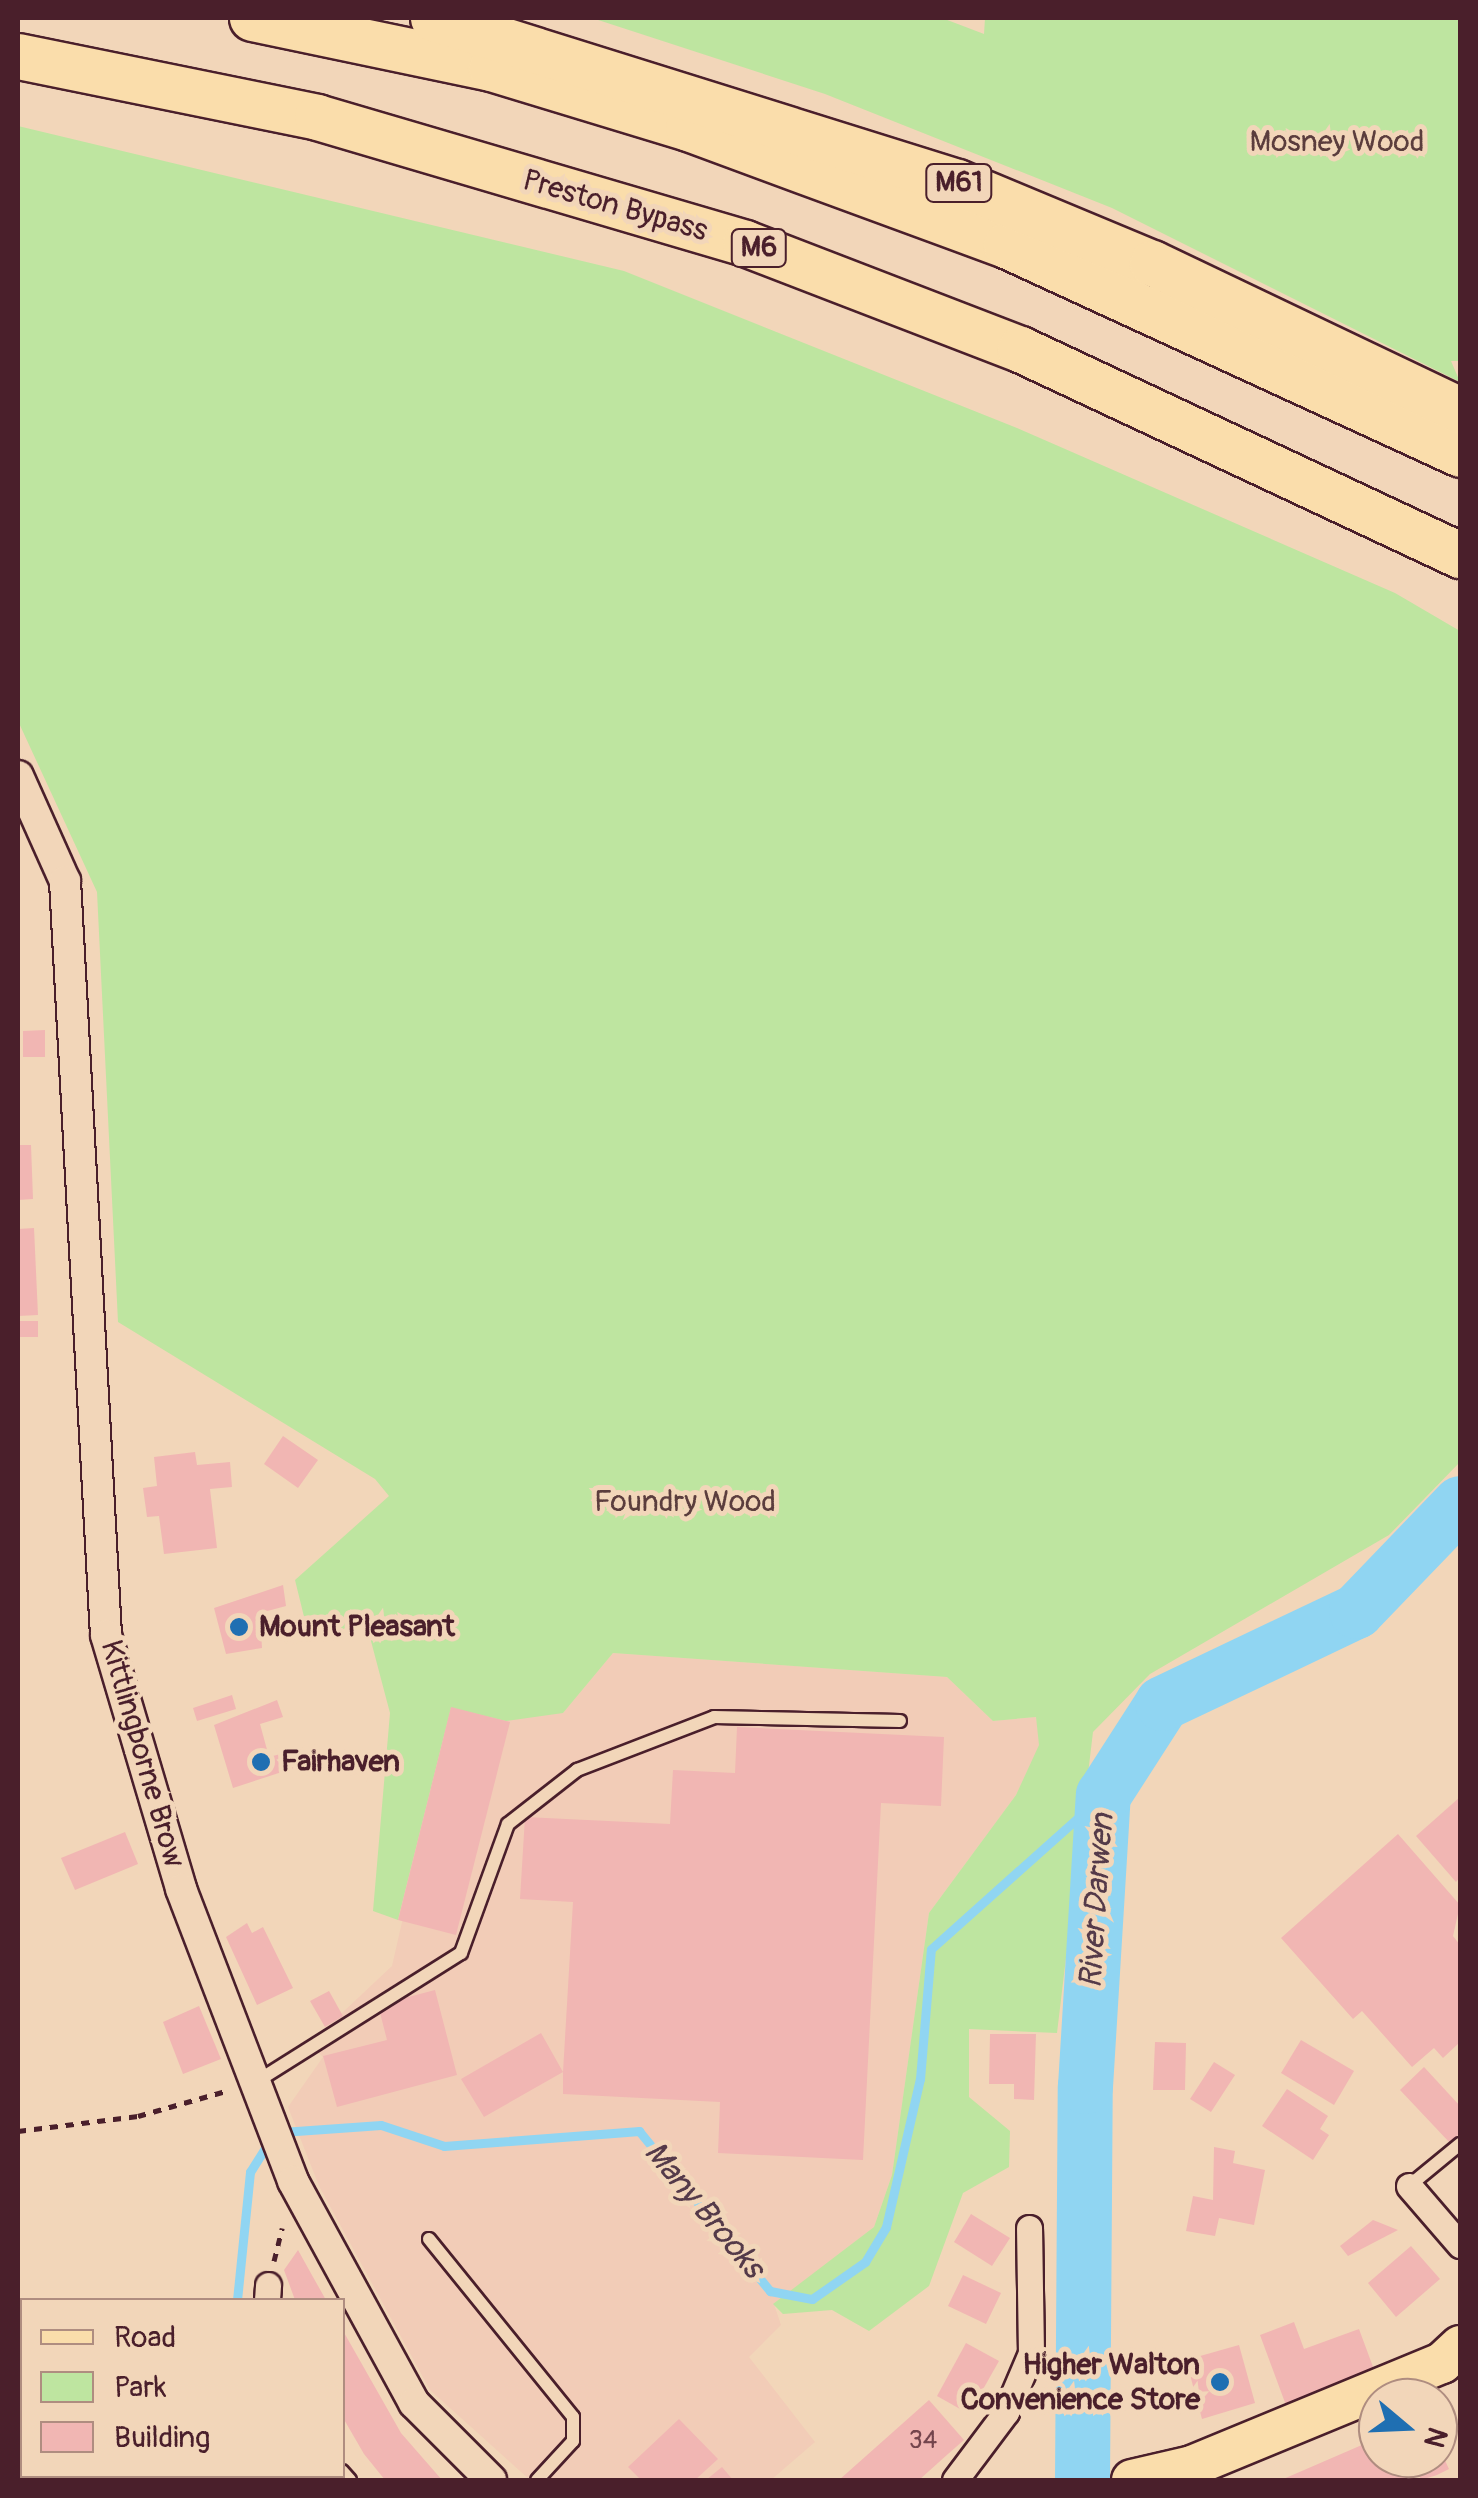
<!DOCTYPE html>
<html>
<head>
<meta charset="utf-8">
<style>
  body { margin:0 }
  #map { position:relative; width:1478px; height:2498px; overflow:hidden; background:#f2d6b9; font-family:Pangolin,sans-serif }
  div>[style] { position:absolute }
  .built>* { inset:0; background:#f2ccb7 }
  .green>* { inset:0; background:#bee5a0 }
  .stream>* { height:9px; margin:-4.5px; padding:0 4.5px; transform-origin:4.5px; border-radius:4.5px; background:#90d5f2 }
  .river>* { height:55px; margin:-27.5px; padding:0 27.5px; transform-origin:27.5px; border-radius:27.5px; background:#90d5f2 }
  .building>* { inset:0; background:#f1b6b3 }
  .path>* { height:5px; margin-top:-2.5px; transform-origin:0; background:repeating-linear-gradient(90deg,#4a1f2b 0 8px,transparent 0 16px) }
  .roads { filter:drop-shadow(2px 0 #4a1f2b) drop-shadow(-2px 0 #4a1f2b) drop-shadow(0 2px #4a1f2b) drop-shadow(0 -2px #4a1f2b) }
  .service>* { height:12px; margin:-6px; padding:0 6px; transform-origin:6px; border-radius:6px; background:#f2d6b9 }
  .minor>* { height:25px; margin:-12.5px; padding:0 12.5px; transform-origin:12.5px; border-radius:12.5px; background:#f2d6b9 }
  .tertiary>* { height:30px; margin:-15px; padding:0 15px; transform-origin:15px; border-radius:15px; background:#f2d6b9 }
  .primary>* { height:40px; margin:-20px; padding:0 20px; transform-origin:20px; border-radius:20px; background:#faddab }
  .motorway>* { height:45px; margin:-22.5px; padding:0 22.5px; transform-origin:22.5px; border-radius:22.5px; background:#faddab }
  .dots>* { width:28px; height:28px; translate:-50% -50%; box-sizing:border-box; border:5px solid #f2d6b9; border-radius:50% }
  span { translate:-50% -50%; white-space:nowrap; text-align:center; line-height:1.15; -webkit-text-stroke:10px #f2d6b9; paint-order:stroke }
  .number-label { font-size:25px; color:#74454d }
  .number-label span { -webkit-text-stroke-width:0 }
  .shield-label span { padding:2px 8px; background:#f2d6b9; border:2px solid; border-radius:8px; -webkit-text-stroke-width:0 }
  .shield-label { font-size:28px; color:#4a1f2b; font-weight:700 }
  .park-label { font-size:30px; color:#5b3d3d }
  .street-label { font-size:30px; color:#4a1f2b }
  .poi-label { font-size:30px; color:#4a1f2b; font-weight:700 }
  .left { translate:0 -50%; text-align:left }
  .right { translate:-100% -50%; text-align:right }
  .water-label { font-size:32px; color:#543a49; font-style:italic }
  .frame { position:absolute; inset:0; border:20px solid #4a1f2b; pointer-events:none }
  .legend { position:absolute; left:20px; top:2298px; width:325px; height:180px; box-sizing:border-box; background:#f2d6b9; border:2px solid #af8d80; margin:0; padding:12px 18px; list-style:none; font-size:30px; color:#4a1f2b }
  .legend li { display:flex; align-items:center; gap:20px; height:50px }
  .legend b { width:50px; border:2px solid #af8d80 }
  .north { position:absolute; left:1358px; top:2378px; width:100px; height:100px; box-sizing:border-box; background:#f2d6b9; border:2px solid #af8d80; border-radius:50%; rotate:109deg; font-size:28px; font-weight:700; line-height:40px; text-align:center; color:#4a1f2b }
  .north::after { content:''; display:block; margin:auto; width:35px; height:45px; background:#1f6fb2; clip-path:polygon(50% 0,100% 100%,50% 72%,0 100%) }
</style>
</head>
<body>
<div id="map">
  <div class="built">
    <div style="clip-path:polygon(613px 1653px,947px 1677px,993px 1721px,1036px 1717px,1040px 1745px,1016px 1795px,929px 1913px,892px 2175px,874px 2227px,774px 2304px,781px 2325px,749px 2357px,815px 2442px,771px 2480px,530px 2480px,430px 2390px,319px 2186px,288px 2107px,323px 2057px,309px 2044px,392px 1966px,451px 1707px,563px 1713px)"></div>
  </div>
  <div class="green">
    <div style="clip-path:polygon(592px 18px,942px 18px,984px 34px,985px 18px,1460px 18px,1460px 361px,1451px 361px,1460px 382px,1112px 208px,825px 94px)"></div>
    <div style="clip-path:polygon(18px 126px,624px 271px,1017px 428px,1395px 593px,1460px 631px,1460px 1462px,1389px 1535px,1150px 1674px,1093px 1732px,1057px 2033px,969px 2029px,969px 2097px,1010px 2131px,1009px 2167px,963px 2193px,929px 2286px,869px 2331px,832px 2310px,783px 2314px,773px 2304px,874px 2227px,892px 2175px,929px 1913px,1016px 1795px,1039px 1745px,1036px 1717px,993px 1721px,947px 1677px,613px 1653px,563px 1713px,506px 1721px,451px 1708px,398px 1920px,373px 1911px,390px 1713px,367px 1626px,308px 1633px,295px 1580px,389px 1496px,375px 1479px,118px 1322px,97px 892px,18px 721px)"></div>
  </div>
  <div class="stream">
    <div style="left:282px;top:2132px;width:99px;rotate:-4deg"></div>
    <div style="left:381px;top:2125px;width:66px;rotate:18.4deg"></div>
    <div style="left:444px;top:2146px;width:196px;rotate:-4.4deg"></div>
    <div style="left:639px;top:2131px;width:207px;rotate:50.7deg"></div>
    <div style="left:770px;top:2291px;width:43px;rotate:10.8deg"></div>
    <div style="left:812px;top:2299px;width:65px;rotate:-34.9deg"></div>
    <div style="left:865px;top:2262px;width:41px;rotate:-59deg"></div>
    <div style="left:886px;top:2227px;width:152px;rotate:-77.1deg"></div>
    <div style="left:920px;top:2079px;width:130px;rotate:-85.2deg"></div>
    <div style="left:931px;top:1949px;width:231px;rotate:-41.8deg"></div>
    <div style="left:237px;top:2300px;width:129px;rotate:-84.2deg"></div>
    <div style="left:250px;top:2172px;width:38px;rotate:-58deg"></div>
    <div style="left:114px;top:2476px;width:8px;rotate:30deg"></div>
    <div style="left:27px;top:2480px;width:16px;rotate:-15deg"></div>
    <div style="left:199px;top:2480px;width:4px;rotate:-63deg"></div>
  </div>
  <div class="river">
    <div style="left:1082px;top:2480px;width:394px;rotate:-89.6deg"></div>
    <div style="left:1085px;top:2086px;width:292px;rotate:-86.5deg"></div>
    <div style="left:1103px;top:1795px;width:109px;rotate:-57.3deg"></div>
    <div style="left:1162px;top:1703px;width:215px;rotate:-25.4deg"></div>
    <div style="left:1356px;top:1611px;width:150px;rotate:-46.1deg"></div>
  </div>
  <div class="building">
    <div style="clip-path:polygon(45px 1030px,45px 1057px,23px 1057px,23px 1031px)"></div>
    <div style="clip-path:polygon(18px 1145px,31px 1145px,33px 1199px,18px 1200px)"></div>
    <div style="clip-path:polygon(34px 1228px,38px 1315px,18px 1316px,18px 1229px)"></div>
    <div style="clip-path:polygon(18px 1321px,38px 1321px,38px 1337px,18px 1337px)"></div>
    <div style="clip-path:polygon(283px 1436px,318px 1460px,298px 1488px,264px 1464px)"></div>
    <div style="clip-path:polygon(195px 1452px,197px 1465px,230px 1462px,232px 1487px,210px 1489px,217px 1548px,164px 1554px,159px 1516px,147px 1517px,143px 1488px,157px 1486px,154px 1457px)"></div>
    <div style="clip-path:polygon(283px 1585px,286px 1606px,260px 1613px,262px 1648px,226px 1654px,214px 1608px)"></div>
    <div style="clip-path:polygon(232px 1695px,236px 1709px,197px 1721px,193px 1708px)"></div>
    <div style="clip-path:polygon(277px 1700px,283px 1717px,260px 1724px,269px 1757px,292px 1751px,297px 1767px,233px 1788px,214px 1725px)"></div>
    <div style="clip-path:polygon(451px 1707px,510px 1722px,456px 1935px,398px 1920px)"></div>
    <div style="clip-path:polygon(737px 1727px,944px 1737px,941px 1806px,881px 1803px,863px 2160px,718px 2153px,720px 2102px,563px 2094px,563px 2072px,484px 2117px,461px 2079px,541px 2033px,563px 2072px,573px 1902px,520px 1899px,525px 1817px,670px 1824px,673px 1770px,735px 1773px)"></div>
    <div style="clip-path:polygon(1460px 1797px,1460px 1877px,1456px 1882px,1416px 1836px)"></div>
    <div style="clip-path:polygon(125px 1832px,138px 1864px,75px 1890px,61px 1858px)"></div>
    <div style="clip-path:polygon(1398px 1834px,1460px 1905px,1453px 1936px,1460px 1945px,1460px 2042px,1443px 2058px,1434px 2048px,1412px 2067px,1362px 2011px,1353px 2019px,1281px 1938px)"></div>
    <div style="clip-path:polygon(247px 1923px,252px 1933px,263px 1927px,293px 1988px,257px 2005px,226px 1937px)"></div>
    <div style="clip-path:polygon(435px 1990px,457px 2075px,337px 2107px,323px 2056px,387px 2040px,378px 2005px)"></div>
    <div style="clip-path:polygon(329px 1991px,343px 2016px,325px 2027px,310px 2001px)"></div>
    <div style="clip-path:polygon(199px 2006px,221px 2059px,183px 2074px,163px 2022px)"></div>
    <div style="clip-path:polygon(990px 2034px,1036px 2034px,1034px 2100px,1014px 2099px,1014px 2084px,989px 2084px)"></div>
    <div style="clip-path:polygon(1301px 2040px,1354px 2071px,1334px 2105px,1281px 2073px)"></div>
    <div style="clip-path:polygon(1155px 2042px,1186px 2043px,1185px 2090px,1153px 2090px)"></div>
    <div style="clip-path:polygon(1214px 2062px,1235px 2075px,1211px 2112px,1190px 2099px)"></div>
    <div style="clip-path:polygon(1424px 2067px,1460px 2106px,1460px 2133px,1450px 2143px,1400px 2090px)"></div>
    <div style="clip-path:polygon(1287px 2089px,1328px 2116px,1320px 2129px,1329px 2135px,1313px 2160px,1262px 2126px)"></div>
    <div style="clip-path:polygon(1214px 2147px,1235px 2151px,1233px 2163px,1265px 2170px,1254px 2225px,1219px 2218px,1215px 2236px,1186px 2231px,1193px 2196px,1213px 2200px)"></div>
    <div style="clip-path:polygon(971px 2214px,1010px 2238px,992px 2266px,954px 2242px)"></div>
    <div style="clip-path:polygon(1373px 2220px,1398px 2230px,1348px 2256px,1340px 2246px)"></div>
    <div style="clip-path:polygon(1411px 2246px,1440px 2279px,1396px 2317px,1368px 2283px)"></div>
    <div style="clip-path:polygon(298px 2250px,313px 2277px,326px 2300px,295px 2300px,284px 2270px)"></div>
    <div style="clip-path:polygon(963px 2275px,1001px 2293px,986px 2324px,948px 2306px)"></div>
    <div style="clip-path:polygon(1294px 2322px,1304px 2349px,1359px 2329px,1376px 2375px,1287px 2408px,1260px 2335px)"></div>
    <div style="clip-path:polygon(342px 2329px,401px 2433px,442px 2480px,385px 2480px,364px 2454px,342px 2416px)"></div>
    <div style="clip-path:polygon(966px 2343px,999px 2361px,969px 2414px,937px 2396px)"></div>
    <div style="clip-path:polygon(1239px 2345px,1255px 2403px,1202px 2419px,1186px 2360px)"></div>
    <div style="clip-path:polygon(929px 2400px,964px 2440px,948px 2454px,919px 2480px,839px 2480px)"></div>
    <div style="clip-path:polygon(1438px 2412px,1454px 2449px,1442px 2454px,1449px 2469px,1437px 2475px,1421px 2480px,1416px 2467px,1402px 2472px,1406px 2480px,1281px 2480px,1378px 2438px,1378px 2458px,1438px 2458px)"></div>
    <div style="clip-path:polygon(679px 2419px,718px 2459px,695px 2480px,641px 2480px,628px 2467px)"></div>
    <div style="clip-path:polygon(722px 2467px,733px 2480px,706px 2480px)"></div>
    <div style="clip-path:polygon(259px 2476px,302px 2476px,258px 2480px)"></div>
  </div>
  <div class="path">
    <div style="left:18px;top:2131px;width:121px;rotate:-7.1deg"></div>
    <div style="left:138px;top:2116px;width:95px;rotate:-15.9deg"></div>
    <div style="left:274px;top:2261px;width:34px;rotate:-76deg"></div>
  </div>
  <div class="roads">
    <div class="service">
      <div style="left:256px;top:2082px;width:242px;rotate:-32.2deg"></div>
      <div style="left:461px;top:1953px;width:137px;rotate:-70deg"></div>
      <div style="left:508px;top:1824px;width:88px;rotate:-38deg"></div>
      <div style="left:577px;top:1770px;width:147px;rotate:-21.1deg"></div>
      <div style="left:714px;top:1717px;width:186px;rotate:1.2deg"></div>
      <div style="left:1409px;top:2186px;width:66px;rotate:-39.5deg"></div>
      <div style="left:429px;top:2239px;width:229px;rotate:51deg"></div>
      <div style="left:573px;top:2417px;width:24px;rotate:90deg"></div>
      <div style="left:573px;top:2441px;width:53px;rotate:132.7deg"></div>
      <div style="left:342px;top:2471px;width:12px;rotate:48deg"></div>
    </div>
    <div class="minor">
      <div style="left:1409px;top:2186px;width:78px;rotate:49.2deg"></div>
      <div style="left:267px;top:2300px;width:15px;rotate:-86deg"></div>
      <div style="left:236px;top:2480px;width:4px;rotate:-63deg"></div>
      <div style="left:955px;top:2480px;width:85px;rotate:-53.1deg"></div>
      <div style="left:1006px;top:2412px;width:64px;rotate:-67deg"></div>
      <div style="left:1031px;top:2353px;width:125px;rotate:-90.9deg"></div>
    </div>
    <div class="tertiary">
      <div style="left:18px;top:776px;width:115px;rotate:65.9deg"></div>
      <div style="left:65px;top:881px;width:755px;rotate:86.89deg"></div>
      <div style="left:106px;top:1635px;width:265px;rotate:73.5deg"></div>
      <div style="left:181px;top:1889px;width:313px;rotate:69deg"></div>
      <div style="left:293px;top:2181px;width:253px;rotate:61.4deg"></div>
      <div style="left:414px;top:2403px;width:109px;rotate:45deg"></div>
    </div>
    <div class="primary">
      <div style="left:1132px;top:2480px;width:62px;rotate:-13.1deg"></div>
      <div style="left:1192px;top:2466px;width:270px;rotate:-22.4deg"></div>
      <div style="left:1442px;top:2363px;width:25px;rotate:-43deg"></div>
    </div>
    <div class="motorway">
      <div style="left:252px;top:18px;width:244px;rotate:11.8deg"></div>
      <div style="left:491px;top:68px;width:206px;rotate:16.9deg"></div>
      <div style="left:688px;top:128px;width:339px;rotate:20.2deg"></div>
      <div style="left:1006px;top:245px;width:500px;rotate:24.7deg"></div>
      <div style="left:433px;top:18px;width:549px;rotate:17.38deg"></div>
      <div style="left:957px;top:182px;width:211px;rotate:22.6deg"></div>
      <div style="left:1152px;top:263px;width:341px;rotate:25.5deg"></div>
      <div style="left:18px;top:56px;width:305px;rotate:11.5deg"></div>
      <div style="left:317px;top:117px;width:446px;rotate:16.4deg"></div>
      <div style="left:745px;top:243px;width:295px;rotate:21.1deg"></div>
      <div style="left:1020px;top:349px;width:486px;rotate:25.1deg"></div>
    </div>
  </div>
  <div class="dots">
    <div style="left:239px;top:1627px;background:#1f6fb2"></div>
    <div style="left:261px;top:1762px;background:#1f6fb2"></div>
    <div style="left:1220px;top:2382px;background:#1f6fb2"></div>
  </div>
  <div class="number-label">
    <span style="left:923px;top:2441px">34</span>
  </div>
  <div class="shield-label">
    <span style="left:959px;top:183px">M61</span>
    <span style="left:759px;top:248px">M6</span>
  </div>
  <div class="park-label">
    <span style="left:1337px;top:142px">Mosney Wood</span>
    <span style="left:685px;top:1502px">Foundry Wood</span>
  </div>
  <div class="street-label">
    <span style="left:615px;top:206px;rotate:16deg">Preston Bypass</span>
    <span style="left:142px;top:1754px;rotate:74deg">Kittlingborne Brow</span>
  </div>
  <div class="poi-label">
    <span class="left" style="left:259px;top:1627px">Mount Pleasant</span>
    <span class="left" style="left:281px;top:1762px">Fairhaven</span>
    <span class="right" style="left:1200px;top:2382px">Higher Walton<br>Convenience Store</span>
  </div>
  <div class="water-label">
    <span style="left:1097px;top:1901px;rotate:-86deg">River Darwen</span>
    <span style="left:704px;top:2210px;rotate:50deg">Many Brooks</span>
  </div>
  <div class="frame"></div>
  <ul class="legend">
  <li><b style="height:12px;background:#faddab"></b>Road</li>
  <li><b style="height:28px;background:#bee5a0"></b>Park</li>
  <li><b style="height:28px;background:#f1b6b3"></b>Building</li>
  </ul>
  <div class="north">N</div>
</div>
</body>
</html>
